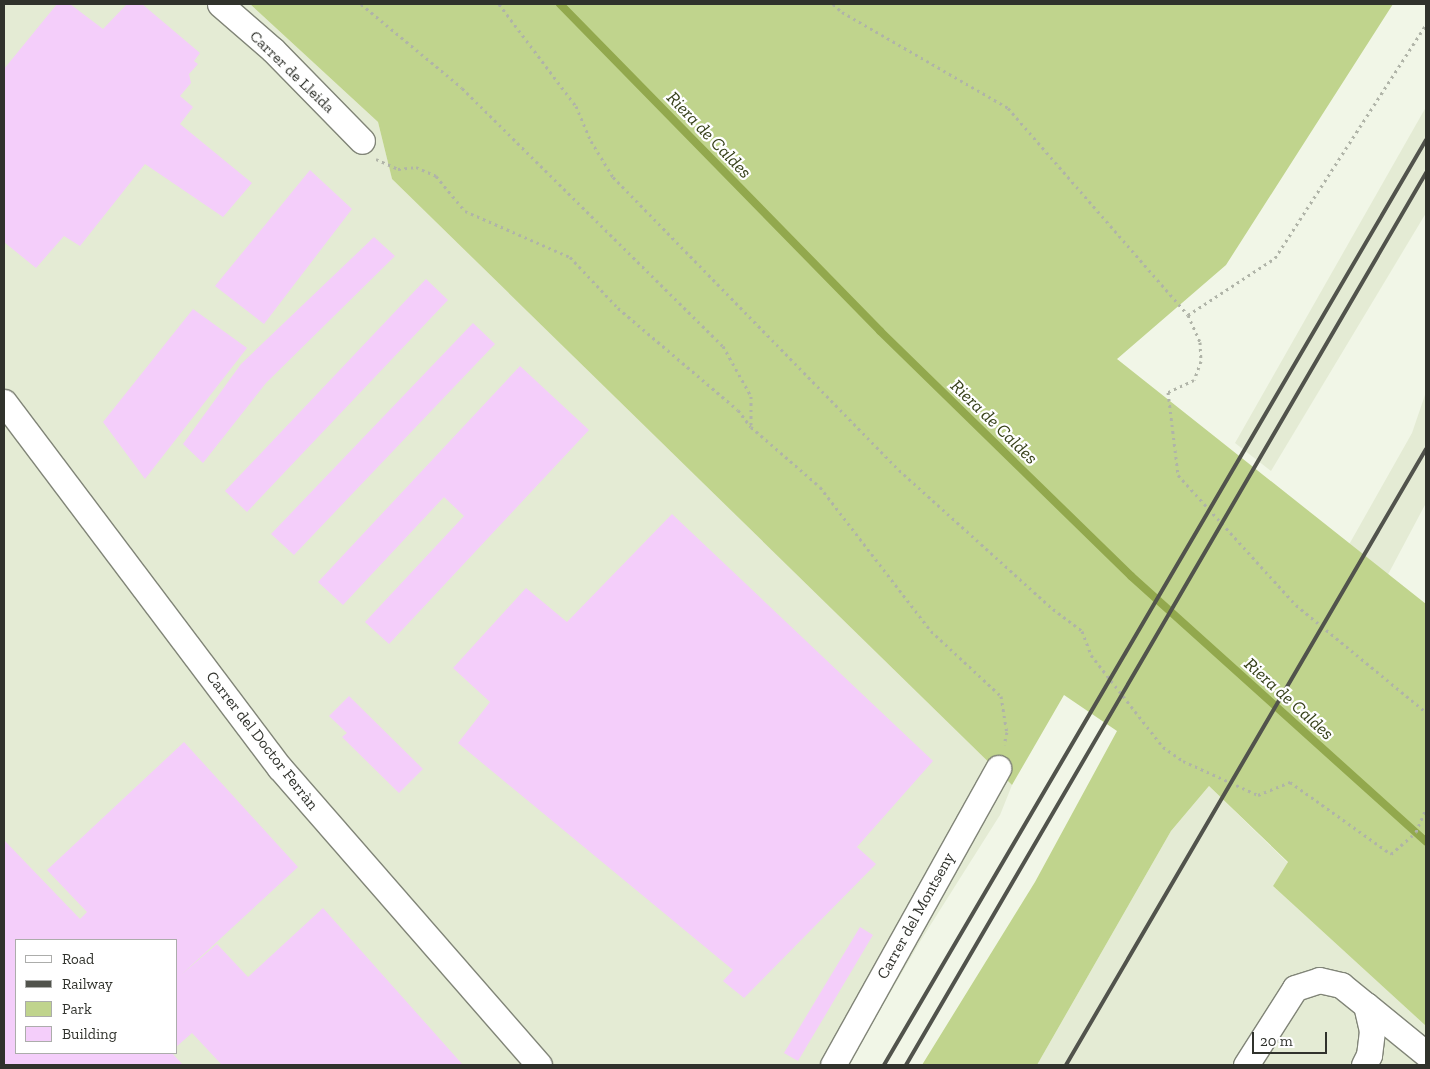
<!DOCTYPE html>
<html>
<head>
<meta charset="utf-8">
<style>
  body { margin:0 }
  #map { position:relative; width:1430px; height:1069px; overflow:hidden; background:#f1f6e7; font-family:"Zilla Slab",serif }
  div>[style] { position:absolute }
  .built>* { inset:0; background:#e4ebd4 }
  .green>* { inset:0; background:#c0d48d }
  .stream>* { height:8px; margin:-4px; padding:0 4px; transform-origin:4px; border-radius:4px; background:#92a84d }
  .building>* { inset:0; background:#f4cefa }
  .path>* { height:3px; margin-top:-1.5px; transform-origin:0; background:repeating-linear-gradient(90deg,#b0b4a8 0 2.5px,transparent 0 6.5px) }
  .roads { filter:drop-shadow(1px 0 #818578) drop-shadow(-1px 0 #818578) drop-shadow(0 1px #818578) drop-shadow(0 -1px #818578) }
  .minor>* { height:25px; margin:-12.5px; padding:0 12.5px; transform-origin:12.5px; border-radius:12.5px; background:#fff }
  .rail>* { height:4px; margin:-2px; padding:0 2px; transform-origin:2px; border-radius:2px; background:#51534c }
  span { translate:-50% -50%; white-space:nowrap; text-align:center; line-height:1.15; -webkit-text-stroke:4.5px #fff; paint-order:stroke }
  .street-label { font-size:16px; color:#30322c }
  .water-label { font-size:18px; color:#353f18; font-style:italic }
  .frame { position:absolute; inset:0; border:5px solid #30322c; pointer-events:none }
  .legend { position:absolute; left:15px; top:939px; width:162px; height:115px; box-sizing:border-box; background:#fff; border:1px solid #acadab; margin:0; padding:6px 9px; list-style:none; font-size:15px; color:#30322c }
  .legend li { display:flex; align-items:center; gap:10px; height:25px }
  .legend b { width:25px; border:1px solid #acadab }
  .scale { position:absolute; left:1252px; top:1032px; width:75px; height:22px; box-sizing:border-box; border:2px solid #30322c; border-top:0; padding-left:6px; font-size:15px; line-height:18px; white-space:nowrap; color:#30322c; -webkit-text-stroke:4px #fff; paint-order:stroke }
</style>
</head>
<body>
<div id="map">
  <div class="built">
    <div style="clip-path:polygon(evenodd,4px 4px,250px 4px,378px 122px,392px 179px,1012px 785px,1000px 815px,921px 940px,848px 1065px,4px 1065px,4px 4px,16px 940px,176px 940px,176px 1053px,16px 1053px,16px 940px)"></div>
    <div style="clip-path:polygon(1426px 107px,1426px 213px,1271px 471px,1235px 443px)"></div>
    <div style="clip-path:polygon(1426px 392px,1426px 503px,1384px 582px,1342px 557px,1412px 433px)"></div>
    <div style="clip-path:polygon(1209px 786px,1288px 863px,1273px 886px,1426px 1026px,1426px 1065px,1037px 1065px,1171px 831px)"></div>
  </div>
  <div class="green">
    <div style="clip-path:polygon(250px 4px,1393px 4px,1226px 265px,1117px 359px,1426px 604px,1426px 1026px,1273px 886px,1288px 862px,1209px 786px,1171px 831px,1037px 1065px,922px 1065px,1035px 882px,1117px 731px,1064px 695px,1012px 785px,392px 179px,378px 122px)"></div>
  </div>
  <div class="stream">
    <div style="left:560px;top:4px;width:458px;rotate:45.6deg"></div>
    <div style="left:880px;top:331px;width:351px;rotate:44.3deg"></div>
    <div style="left:1131px;top:576px;width:397px;rotate:42deg"></div>
  </div>
  <div class="building">
    <div style="clip-path:polygon(57px 4px,70px 4px,103px 29px,127px 4px,142px 4px,200px 53px,194px 61px,198px 64px,189px 74px,191px 83px,180px 96px,193px 107px,180px 124px,252px 183px,223px 217px,145px 164px,80px 246px,64px 236px,36px 268px,4px 242px,4px 69px)"></div>
    <div style="clip-path:polygon(310px 170px,352px 209px,264px 324px,215px 286px)"></div>
    <div style="clip-path:polygon(374px 237px,395px 256px,266px 383px,203px 463px,183px 444px,241px 364px)"></div>
    <div style="clip-path:polygon(426px 279px,448px 300px,247px 512px,225px 491px)"></div>
    <div style="clip-path:polygon(193px 309px,247px 348px,145px 479px,103px 422px)"></div>
    <div style="clip-path:polygon(473px 323px,495px 344px,294px 555px,271px 534px)"></div>
    <div style="clip-path:polygon(520px 366px,589px 430px,389px 644px,365px 622px,464px 516px,444px 497px,343px 605px,318px 582px)"></div>
    <div style="clip-path:polygon(672px 514px,933px 761px,857px 847px,876px 864px,744px 998px,723px 981px,733px 970px,458px 743px,490px 702px,453px 668px,526px 588px,567px 622px)"></div>
    <div style="clip-path:polygon(349px 696px,423px 769px,399px 793px,342px 737px,347px 733px,329px 716px)"></div>
    <div style="clip-path:polygon(184px 742px,298px 867px,181px 975px,217px 944px,248px 977px,323px 908px,463px 1065px,222px 1065px,192px 1033px,176px 1047px,176px 940px,16px 940px,16px 1053px,172px 1053px,183px 1065px,4px 1065px,4px 840px,80px 919px,87px 912px,47px 870px)"></div>
    <div style="clip-path:polygon(860px 927px,873px 935px,798px 1061px,784px 1053px)"></div>
  </div>
  <div class="path">
    <div style="left:361px;top:4px;width:131px;rotate:39.7deg"></div>
    <div style="left:462px;top:88px;width:367px;rotate:44.7deg"></div>
    <div style="left:723px;top:346px;width:57px;rotate:60.8deg"></div>
    <div style="left:751px;top:396px;width:31px;rotate:90deg"></div>
    <div style="left:499px;top:4px;width:128px;rotate:53deg"></div>
    <div style="left:576px;top:106px;width:38px;rotate:67deg"></div>
    <div style="left:591px;top:141px;width:42px;rotate:58.6deg"></div>
    <div style="left:613px;top:177px;width:409px;rotate:45.7deg"></div>
    <div style="left:899px;top:470px;width:207px;rotate:42.1deg"></div>
    <div style="left:1053px;top:609px;width:36px;rotate:37deg"></div>
    <div style="left:1082px;top:631px;width:26px;rotate:69deg"></div>
    <div style="left:1091px;top:655px;width:117px;rotate:52deg"></div>
    <div style="left:1163px;top:747px;width:24px;rotate:35deg"></div>
    <div style="left:1183px;top:761px;width:82px;rotate:24.4deg"></div>
    <div style="left:1258px;top:795px;width:35px;rotate:-22deg"></div>
    <div style="left:1290px;top:782px;width:124px;rotate:35.5deg"></div>
    <div style="left:1391px;top:854px;width:33px;rotate:-41deg"></div>
    <div style="left:1416px;top:832px;width:26px;rotate:-67deg"></div>
    <div style="left:833px;top:4px;width:12px;rotate:42deg"></div>
    <div style="left:842px;top:12px;width:192px;rotate:30deg"></div>
    <div style="left:1008px;top:108px;width:274px;rotate:49deg"></div>
    <div style="left:1188px;top:315px;width:30px;rotate:66deg"></div>
    <div style="left:1200px;top:342px;width:19px;rotate:87deg"></div>
    <div style="left:1201px;top:361px;width:20px;rotate:110deg"></div>
    <div style="left:1194px;top:380px;width:29px;rotate:155deg"></div>
    <div style="left:1168px;top:392px;width:84px;rotate:83.1deg"></div>
    <div style="left:1178px;top:475px;width:176px;rotate:47.8deg"></div>
    <div style="left:1296px;top:605px;width:168px;rotate:39.5deg"></div>
    <div style="left:376px;top:159px;width:24px;rotate:24deg"></div>
    <div style="left:398px;top:169px;width:18px;rotate:-6deg"></div>
    <div style="left:416px;top:167px;width:22px;rotate:24deg"></div>
    <div style="left:436px;top:176px;width:45px;rotate:50.4deg"></div>
    <div style="left:465px;top:211px;width:115px;rotate:23.7deg"></div>
    <div style="left:570px;top:257px;width:70px;rotate:46.7deg"></div>
    <div style="left:618px;top:308px;width:157px;rotate:40.4deg"></div>
    <div style="left:738px;top:410px;width:21px;rotate:53deg"></div>
    <div style="left:751px;top:427px;width:91px;rotate:41deg"></div>
    <div style="left:820px;top:487px;width:182px;rotate:52.4deg"></div>
    <div style="left:931px;top:631px;width:96px;rotate:42.9deg"></div>
    <div style="left:1001px;top:696px;width:36px;rotate:81deg"></div>
    <div style="left:1007px;top:732px;width:13px;rotate:103deg"></div>
    <div style="left:1188px;top:315px;width:104px;rotate:-33.2deg"></div>
    <div style="left:1275px;top:258px;width:278px;rotate:-57.1deg"></div>
  </div>
  <div class="roads">
    <div class="minor">
      <div style="left:220px;top:4px;width:70px;rotate:41deg"></div>
      <div style="left:273px;top:50px;width:127px;rotate:45.6deg"></div>
      <div style="left:4px;top:402px;width:458px;rotate:53deg"></div>
      <div style="left:280px;top:768px;width:394px;rotate:48.9deg"></div>
      <div style="left:1366px;top:1005px;width:77px;rotate:39.2deg"></div>
      <div style="left:833px;top:1065px;width:340px;rotate:-60.9deg"></div>
      <div style="left:1246px;top:1065px;width:91px;rotate:-57.5deg"></div>
      <div style="left:1295px;top:988px;width:25px;rotate:-18deg"></div>
      <div style="left:1319px;top:980px;width:23px;rotate:13deg"></div>
      <div style="left:1341px;top:985px;width:32px;rotate:39deg"></div>
      <div style="left:1366px;top:1005px;width:27px;rotate:77deg"></div>
      <div style="left:1372px;top:1031px;width:24px;rotate:97deg"></div>
      <div style="left:1369px;top:1055px;width:11px;rotate:117deg"></div>
    </div>
  </div>
  <div class="rail">
    <div style="left:884px;top:1065px;width:1072px;rotate:-59.63deg"></div>
    <div style="left:906px;top:1065px;width:1033px;rotate:-59.76deg"></div>
    <div style="left:1066px;top:1065px;width:713px;rotate:-59.7deg"></div>
  </div>
  <div class="street-label">
    <span style="left:292px;top:72px;rotate:44deg">Carrer de Lleida</span>
    <span style="left:262px;top:741px;rotate:52deg">Carrer del Doctor Ferràn</span>
    <span style="left:916px;top:916px;rotate:-61deg">Carrer del Montseny</span>
  </div>
  <div class="water-label">
    <span style="left:709px;top:135px;rotate:46deg">Riera de Caldes</span>
    <span style="left:994px;top:422px;rotate:44deg">Riera de Caldes</span>
    <span style="left:1289px;top:699px;rotate:42deg">Riera de Caldes</span>
  </div>
  <div class="frame"></div>
  <ul class="legend">
  <li><b style="height:6px;background:#fff"></b>Road</li>
  <li><b style="height:6px;background:#51534c"></b>Railway</li>
  <li><b style="height:14px;background:#c0d48d"></b>Park</li>
  <li><b style="height:14px;background:#f4cefa"></b>Building</li>
  </ul>
  <div class="scale">20 m</div>
</div>
</body>
</html>
